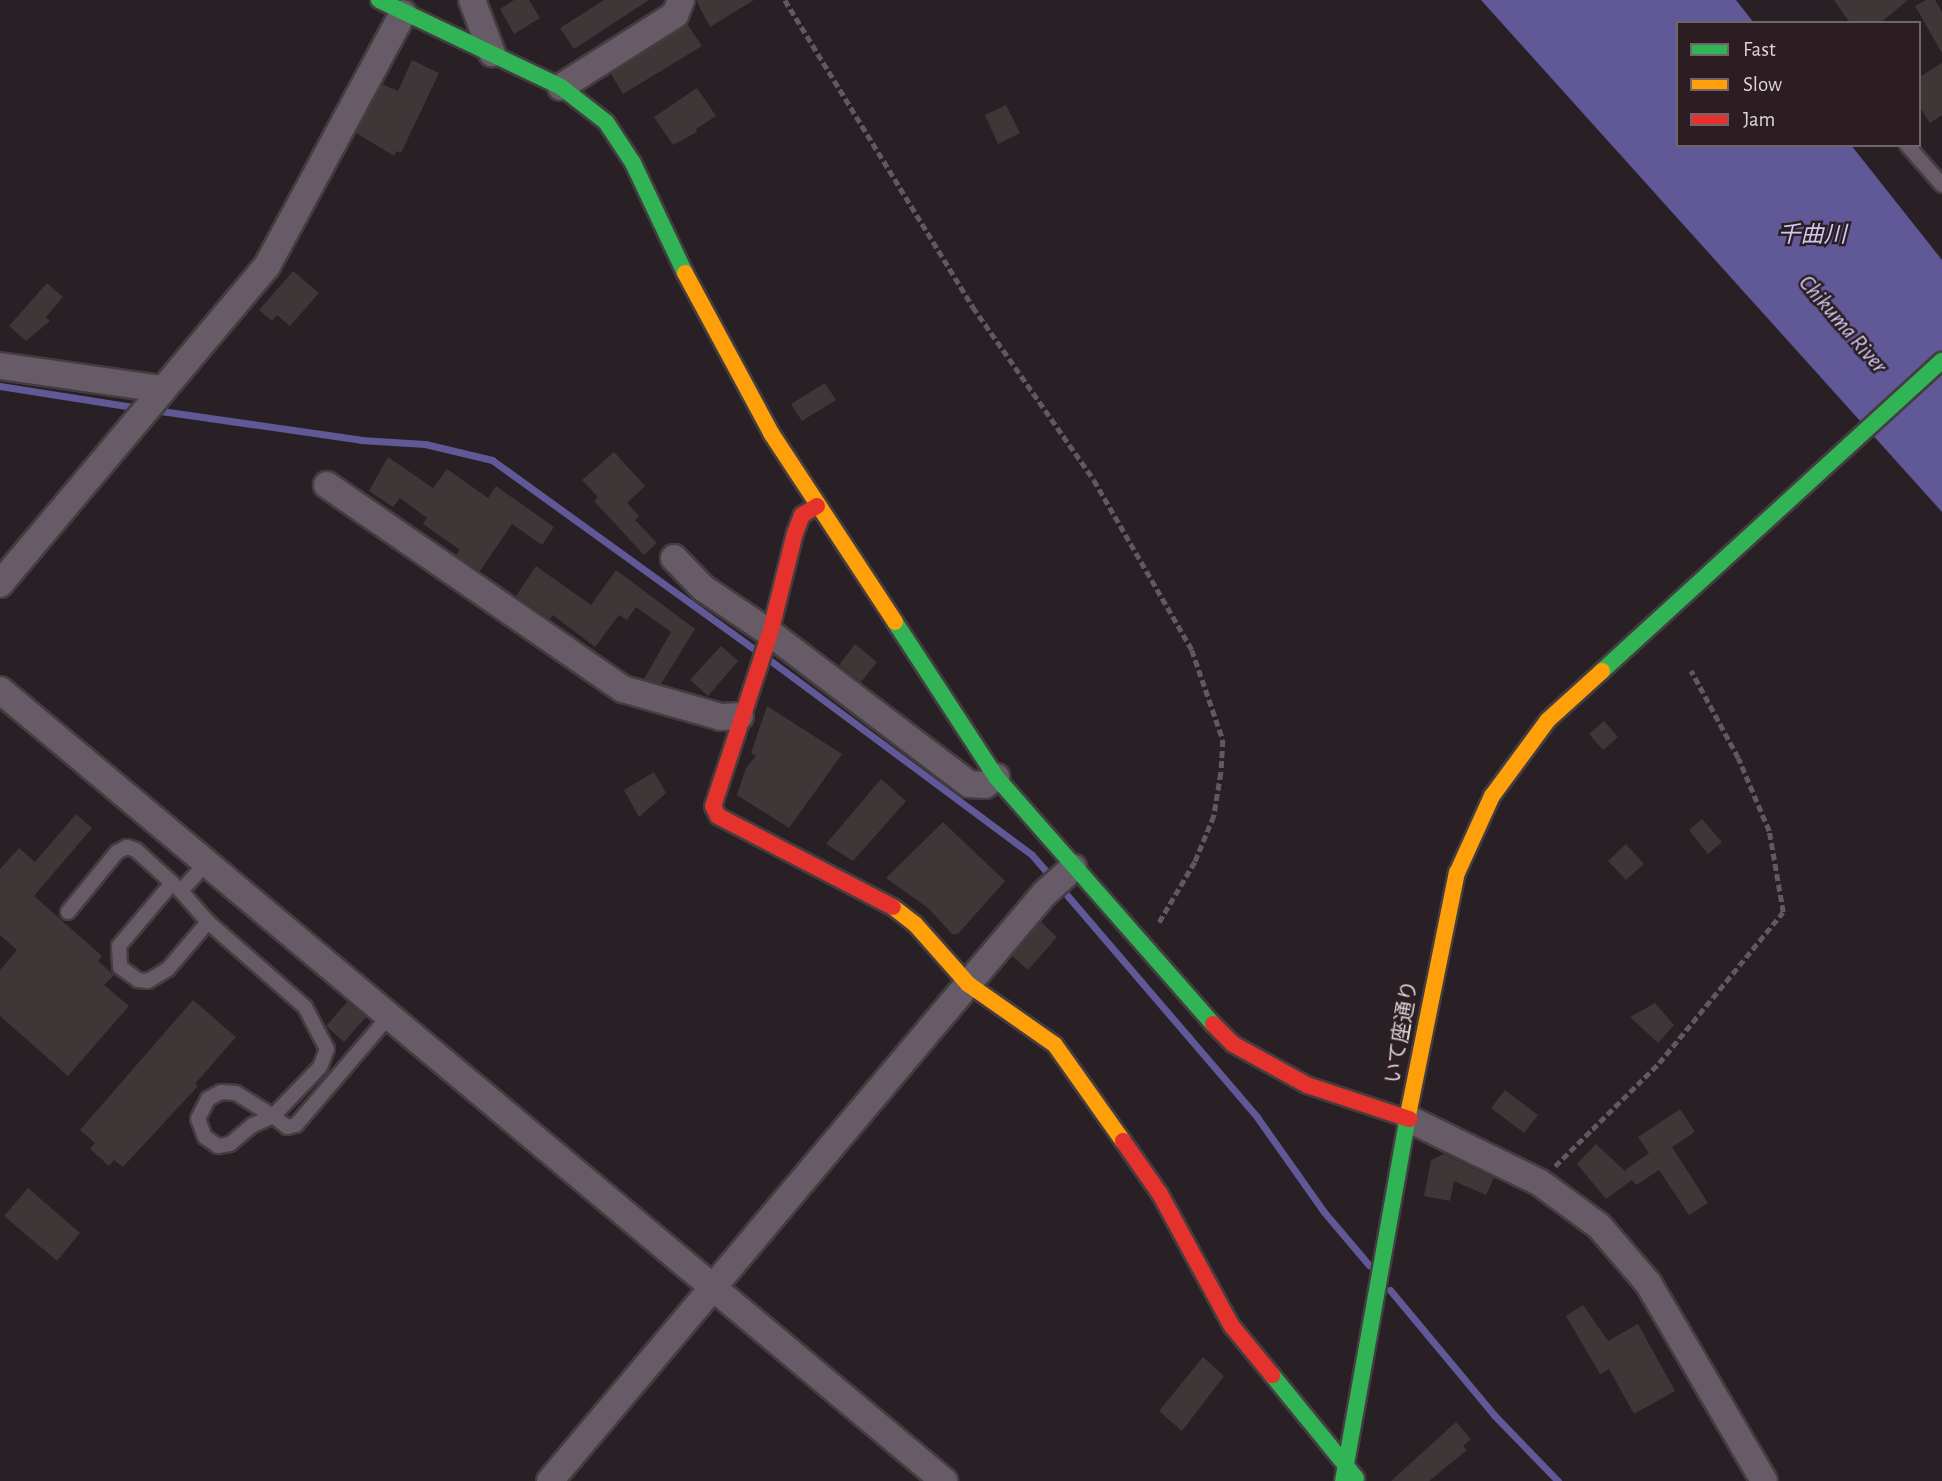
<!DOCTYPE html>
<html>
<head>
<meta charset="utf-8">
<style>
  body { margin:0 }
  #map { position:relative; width:1942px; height:1481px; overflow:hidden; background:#282024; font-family:"Alegreya Sans","Noto Sans JP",sans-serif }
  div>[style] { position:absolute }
  .water>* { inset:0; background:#615897 }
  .stream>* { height:7px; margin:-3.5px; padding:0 3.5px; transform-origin:3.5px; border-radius:3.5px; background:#615897 }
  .building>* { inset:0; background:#3d3738 }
  .path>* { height:4.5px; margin-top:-2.25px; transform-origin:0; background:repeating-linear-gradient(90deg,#615860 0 7px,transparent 0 10.5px) }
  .roads { filter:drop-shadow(2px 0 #443d40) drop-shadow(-2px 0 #443d40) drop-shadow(0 2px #443d40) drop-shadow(0 -2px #443d40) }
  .lane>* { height:14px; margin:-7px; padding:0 7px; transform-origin:7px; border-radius:7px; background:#675b68 }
  .street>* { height:26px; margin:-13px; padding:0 13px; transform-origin:13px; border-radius:13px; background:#675b68 }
  .fast>* { height:16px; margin:-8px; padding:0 8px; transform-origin:8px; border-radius:8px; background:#30b455 }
  .slow>* { height:16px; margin:-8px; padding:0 8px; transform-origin:8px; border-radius:8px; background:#ff9f0a }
  .jam>* { height:16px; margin:-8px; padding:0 8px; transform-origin:8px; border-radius:8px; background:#e5322d }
  span { translate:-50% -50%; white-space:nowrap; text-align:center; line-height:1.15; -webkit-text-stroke:5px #2c1d23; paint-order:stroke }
  .street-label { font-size:21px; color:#dcd2d5 }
  .water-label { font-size:23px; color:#cdcaf1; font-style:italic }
  .legend { position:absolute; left:1676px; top:21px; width:245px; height:126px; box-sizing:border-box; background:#2c1d23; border:2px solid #72656a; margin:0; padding:9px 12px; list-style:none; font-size:21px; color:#dcd2d5 }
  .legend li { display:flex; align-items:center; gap:14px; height:35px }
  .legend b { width:35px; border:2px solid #72656a }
</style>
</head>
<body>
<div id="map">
  <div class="water">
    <div style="clip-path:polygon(1481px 0,1736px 0,1754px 23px,1678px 23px,1678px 145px,1851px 145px,1942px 260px,1942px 512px)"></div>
  </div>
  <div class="stream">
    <div style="left:0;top:386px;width:141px;rotate:9deg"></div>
    <div style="left:154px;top:410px;width:209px;rotate:8.2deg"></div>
    <div style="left:361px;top:440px;width:64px;rotate:3.6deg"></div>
    <div style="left:425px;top:444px;width:69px;rotate:13.4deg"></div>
    <div style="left:492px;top:460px;width:322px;rotate:35.8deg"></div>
    <div style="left:771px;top:661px;width:325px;rotate:36.6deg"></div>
    <div style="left:1032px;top:855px;width:30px;rotate:49deg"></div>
    <div style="left:1060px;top:887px;width:303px;rotate:49.4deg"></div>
    <div style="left:1257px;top:1117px;width:116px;rotate:54.8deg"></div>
    <div style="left:1324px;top:1212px;width:70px;rotate:49.7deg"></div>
    <div style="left:1390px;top:1290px;width:163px;rotate:50.2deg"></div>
    <div style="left:1494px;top:1415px;width:92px;rotate:45.9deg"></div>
  </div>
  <div class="building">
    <div style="clip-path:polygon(514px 0,529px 0,540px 18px,514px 34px,500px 9px)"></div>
    <div style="clip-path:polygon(604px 0,649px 0,574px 49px,560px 28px)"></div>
    <div style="clip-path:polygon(696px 0,754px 0,710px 27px)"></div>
    <div style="clip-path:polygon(1834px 0,1908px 0,1880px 23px,1850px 23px)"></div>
    <div style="clip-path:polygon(1926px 0,1935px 0,1942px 12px,1942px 53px,1915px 6px)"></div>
    <div style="clip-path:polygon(687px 24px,702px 46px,623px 94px,611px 74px)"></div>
    <div style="clip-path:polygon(412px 60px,439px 73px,401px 153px,397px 151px,394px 156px,356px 133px,382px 84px,398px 91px)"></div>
    <div style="clip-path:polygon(1942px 63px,1942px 115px,1930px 123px,1919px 106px,1919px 77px)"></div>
    <div style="clip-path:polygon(697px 88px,716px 116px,696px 129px,697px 132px,673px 145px,654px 117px)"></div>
    <div style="clip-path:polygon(1006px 105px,1020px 133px,998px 144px,985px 115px)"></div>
    <div style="clip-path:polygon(293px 271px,319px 293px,290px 326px,277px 315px,272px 321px,259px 310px)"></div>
    <div style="clip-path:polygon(47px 283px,63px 297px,46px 317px,50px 321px,26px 341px,9px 326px)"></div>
    <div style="clip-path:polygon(825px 383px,836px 400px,802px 421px,791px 404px)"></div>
    <div style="clip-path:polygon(614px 452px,645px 486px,627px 503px,639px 516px,635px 520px,657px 543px,644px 555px,594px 501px,598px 497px,582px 480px)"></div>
    <div style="clip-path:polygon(388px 457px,433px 488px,447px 469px,488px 498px,496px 486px,554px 527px,542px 545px,512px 524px,480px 571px,456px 555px,460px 550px,423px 524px,427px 518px,400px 498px,393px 507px,369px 491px)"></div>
    <div style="clip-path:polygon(536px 566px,591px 605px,616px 570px,695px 629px,661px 684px,644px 679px,671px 632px,636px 607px,627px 620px,619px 615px,595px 647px,553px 615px,550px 619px,516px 596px)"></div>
    <div style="clip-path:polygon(855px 644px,877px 662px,861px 682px,839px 665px)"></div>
    <div style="clip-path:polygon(721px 646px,738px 661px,708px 696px,690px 680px)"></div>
    <div style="clip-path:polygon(767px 706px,842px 754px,789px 828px,737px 795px,746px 768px,756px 756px,751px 753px)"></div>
    <div style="clip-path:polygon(1604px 721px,1618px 737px,1603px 750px,1589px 734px)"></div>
    <div style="clip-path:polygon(654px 772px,666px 793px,639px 817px,624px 790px)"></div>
    <div style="clip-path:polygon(881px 779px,906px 801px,853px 861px,826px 844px)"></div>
    <div style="clip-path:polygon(76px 814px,92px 828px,34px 896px,102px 956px,98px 961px,114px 975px,104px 985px,129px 1006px,68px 1076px,0 1016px,0 970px,17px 950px,0 935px,0 869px,19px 848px,35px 862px)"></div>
    <div style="clip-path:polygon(1702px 819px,1722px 842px,1708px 854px,1689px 830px)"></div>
    <div style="clip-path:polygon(943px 822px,1005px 881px,958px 934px,952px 934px,928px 908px,886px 878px)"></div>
    <div style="clip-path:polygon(1626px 844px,1644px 864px,1626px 880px,1608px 861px)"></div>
    <div style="clip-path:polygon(1041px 922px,1057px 937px,1028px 970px,1012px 956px)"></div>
    <div style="clip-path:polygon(193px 1000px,236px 1037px,195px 1084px,198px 1086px,123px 1167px,114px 1160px,109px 1166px,90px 1149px,95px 1143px,80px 1130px)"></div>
    <div style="clip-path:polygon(347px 1002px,366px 1017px,344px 1042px,326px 1026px)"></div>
    <div style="clip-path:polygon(1655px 1003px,1674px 1025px,1658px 1043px,1630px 1017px)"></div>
    <div style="clip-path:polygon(1505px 1090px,1538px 1115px,1524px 1133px,1491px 1108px)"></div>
    <div style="clip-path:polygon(1680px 1109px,1695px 1132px,1672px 1147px,1708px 1203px,1689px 1215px,1659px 1170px,1636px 1185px,1632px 1180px,1606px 1199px,1577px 1164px,1596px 1144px,1628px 1174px,1625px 1170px,1649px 1153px,1638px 1137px)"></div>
    <div style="clip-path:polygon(1444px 1154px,1494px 1178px,1486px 1195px,1454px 1181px,1450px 1201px,1424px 1196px,1431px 1160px)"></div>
    <div style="clip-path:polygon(28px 1188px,80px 1233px,57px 1261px,4px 1216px)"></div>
    <div style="clip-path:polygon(1583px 1305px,1608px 1341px,1638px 1324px,1675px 1391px,1634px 1414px,1609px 1369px,1600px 1374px,1566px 1316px)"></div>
    <div style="clip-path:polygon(1203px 1357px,1224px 1376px,1182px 1431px,1159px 1411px)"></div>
    <div style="clip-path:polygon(1456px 1422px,1471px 1439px,1463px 1446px,1467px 1450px,1429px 1481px,1391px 1481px)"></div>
  </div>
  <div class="path">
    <div style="left:785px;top:0;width:360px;rotate:58.5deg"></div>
    <div style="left:973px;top:307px;width:211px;rotate:55deg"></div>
    <div style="left:1094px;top:480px;width:196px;rotate:60deg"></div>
    <div style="left:1192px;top:650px;width:95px;rotate:71deg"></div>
    <div style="left:1223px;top:740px;width:33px;rotate:93deg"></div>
    <div style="left:1221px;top:773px;width:44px;rotate:99.2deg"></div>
    <div style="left:1214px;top:816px;width:50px;rotate:112.4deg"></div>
    <div style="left:1195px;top:862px;width:71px;rotate:120.5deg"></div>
    <div style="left:1555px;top:1166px;width:146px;rotate:-44.7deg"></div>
    <div style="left:1659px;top:1063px;width:195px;rotate:-50.6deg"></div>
    <div style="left:1783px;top:912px;width:82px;rotate:-99.8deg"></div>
    <div style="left:1769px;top:831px;width:79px;rotate:-113deg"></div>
    <div style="left:1738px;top:758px;width:99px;rotate:-118.4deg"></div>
  </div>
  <div class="roads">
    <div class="lane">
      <div style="left:1907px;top:145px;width:53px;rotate:48.8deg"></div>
      <div style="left:172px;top:883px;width:82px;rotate:130.1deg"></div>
      <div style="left:119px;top:946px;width:21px;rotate:87deg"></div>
      <div style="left:120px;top:967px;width:22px;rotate:36deg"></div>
      <div style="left:138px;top:980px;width:10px;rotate:6deg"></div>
      <div style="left:148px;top:981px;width:23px;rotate:-31deg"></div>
      <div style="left:168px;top:969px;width:62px;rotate:-49.6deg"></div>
      <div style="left:208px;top:922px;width:41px;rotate:-131.1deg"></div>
      <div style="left:68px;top:912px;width:77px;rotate:-50.8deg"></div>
      <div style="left:117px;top:852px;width:11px;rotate:-27deg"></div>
      <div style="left:127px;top:847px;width:9px;rotate:18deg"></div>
      <div style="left:136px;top:850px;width:61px;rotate:42.3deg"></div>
      <div style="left:181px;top:891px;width:38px;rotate:-48deg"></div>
      <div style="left:208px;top:922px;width:129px;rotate:41.2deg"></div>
      <div style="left:305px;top:1007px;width:47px;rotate:62.4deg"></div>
      <div style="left:327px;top:1049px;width:19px;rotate:111deg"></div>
      <div style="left:320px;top:1067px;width:68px;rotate:133.8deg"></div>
      <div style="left:273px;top:1116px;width:44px;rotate:-148.1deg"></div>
      <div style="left:236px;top:1093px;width:15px;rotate:-176deg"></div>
      <div style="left:221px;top:1092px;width:15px;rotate:152deg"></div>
      <div style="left:208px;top:1099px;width:22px;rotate:117deg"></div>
      <div style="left:198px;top:1119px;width:19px;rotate:69deg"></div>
      <div style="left:205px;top:1137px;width:16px;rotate:35deg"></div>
      <div style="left:218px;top:1146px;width:12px;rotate:-9deg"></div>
      <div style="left:230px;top:1144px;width:30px;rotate:-40deg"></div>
      <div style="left:253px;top:1125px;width:22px;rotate:-24deg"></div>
      <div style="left:273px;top:1116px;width:18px;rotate:38deg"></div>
      <div style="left:287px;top:1127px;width:9px;rotate:-13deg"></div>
      <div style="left:296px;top:1125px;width:143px;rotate:-49.5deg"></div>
    </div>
    <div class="street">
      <div style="left:472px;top:0;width:57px;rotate:69.3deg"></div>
      <div style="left:561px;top:87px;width:135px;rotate:-32.3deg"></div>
      <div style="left:675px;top:15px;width:16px;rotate:-68deg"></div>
      <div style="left:0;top:366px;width:164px;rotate:8.1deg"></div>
      <div style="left:327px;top:485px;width:359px;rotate:34.6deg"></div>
      <div style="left:623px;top:689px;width:102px;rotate:15.9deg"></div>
      <div style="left:721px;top:717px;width:19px;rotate:-3deg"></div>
      <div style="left:674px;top:558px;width:42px;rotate:46deg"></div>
      <div style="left:703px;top:588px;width:81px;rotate:33.9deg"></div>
      <div style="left:770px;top:633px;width:250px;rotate:37.2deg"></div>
      <div style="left:969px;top:784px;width:16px;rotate:4deg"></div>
      <div style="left:985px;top:785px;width:14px;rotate:-36deg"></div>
      <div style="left:0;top:584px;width:415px;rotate:-50deg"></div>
      <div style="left:267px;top:266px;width:287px;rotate:-61.7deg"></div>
      <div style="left:0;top:690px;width:1232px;rotate:39.96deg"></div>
      <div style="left:1409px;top:1119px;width:144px;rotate:25.9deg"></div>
      <div style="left:1539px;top:1182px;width:74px;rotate:36.3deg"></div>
      <div style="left:1599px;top:1226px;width:75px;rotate:49.3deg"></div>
      <div style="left:1648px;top:1283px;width:229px;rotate:59.6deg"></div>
      <div style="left:550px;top:1481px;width:649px;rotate:-49.93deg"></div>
      <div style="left:968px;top:984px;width:119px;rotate:-49.8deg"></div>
      <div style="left:1045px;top:893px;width:38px;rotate:-42deg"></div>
    </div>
    <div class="fast">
      <div style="left:379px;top:0;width:202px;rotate:25.5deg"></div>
      <div style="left:561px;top:87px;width:57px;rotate:37.9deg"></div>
      <div style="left:606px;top:122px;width:49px;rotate:56.6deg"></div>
      <div style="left:633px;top:163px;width:122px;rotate:64.7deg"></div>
      <div style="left:895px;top:622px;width:185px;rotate:56.9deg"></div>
      <div style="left:996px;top:777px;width:329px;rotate:48.7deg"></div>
      <div style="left:1602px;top:671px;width:460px;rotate:-42.4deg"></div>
      <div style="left:1272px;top:1375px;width:133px;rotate:50.8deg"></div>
      <div style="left:1343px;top:1481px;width:377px;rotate:-79.9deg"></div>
    </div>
    <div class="slow">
      <div style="left:685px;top:273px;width:182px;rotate:61.7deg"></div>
      <div style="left:771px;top:433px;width:226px;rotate:56.7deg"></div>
      <div style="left:893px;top:907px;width:28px;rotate:38deg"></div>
      <div style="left:915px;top:924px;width:80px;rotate:48.5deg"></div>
      <div style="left:968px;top:984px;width:106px;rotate:35deg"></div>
      <div style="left:1055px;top:1045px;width:118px;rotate:54.7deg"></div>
      <div style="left:1409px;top:1110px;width:242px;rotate:-78.6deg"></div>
      <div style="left:1457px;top:873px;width:85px;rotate:-65.6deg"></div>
      <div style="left:1492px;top:796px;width:94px;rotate:-53.6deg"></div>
      <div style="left:1548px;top:720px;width:73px;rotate:-42.2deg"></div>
    </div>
    <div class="jam">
      <div style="left:817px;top:506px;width:17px;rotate:149deg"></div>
      <div style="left:802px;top:515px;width:19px;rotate:111deg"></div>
      <div style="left:795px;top:533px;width:103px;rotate:104deg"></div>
      <div style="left:770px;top:633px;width:182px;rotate:108.2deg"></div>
      <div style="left:713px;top:806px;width:11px;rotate:63deg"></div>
      <div style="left:718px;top:816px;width:197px;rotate:27.5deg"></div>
      <div style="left:1213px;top:1024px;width:28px;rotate:45deg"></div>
      <div style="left:1233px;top:1044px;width:85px;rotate:29deg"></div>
      <div style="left:1307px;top:1085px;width:108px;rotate:18.4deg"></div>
      <div style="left:1123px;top:1141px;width:65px;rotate:55.1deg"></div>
      <div style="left:1160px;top:1194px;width:149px;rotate:61.5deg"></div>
      <div style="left:1231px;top:1325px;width:65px;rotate:50.6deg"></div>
    </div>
  </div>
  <div class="street-label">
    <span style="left:1402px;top:1032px;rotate:-80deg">いて座通り</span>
  </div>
  <div class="water-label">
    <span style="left:1812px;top:236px">千曲川</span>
    <span style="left:1842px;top:325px;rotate:49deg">Chikuma River</span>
  </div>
  <ul class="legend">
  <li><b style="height:9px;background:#30b455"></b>Fast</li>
  <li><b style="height:9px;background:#ff9f0a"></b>Slow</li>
  <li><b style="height:9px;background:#e5322d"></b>Jam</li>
  </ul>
</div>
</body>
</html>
